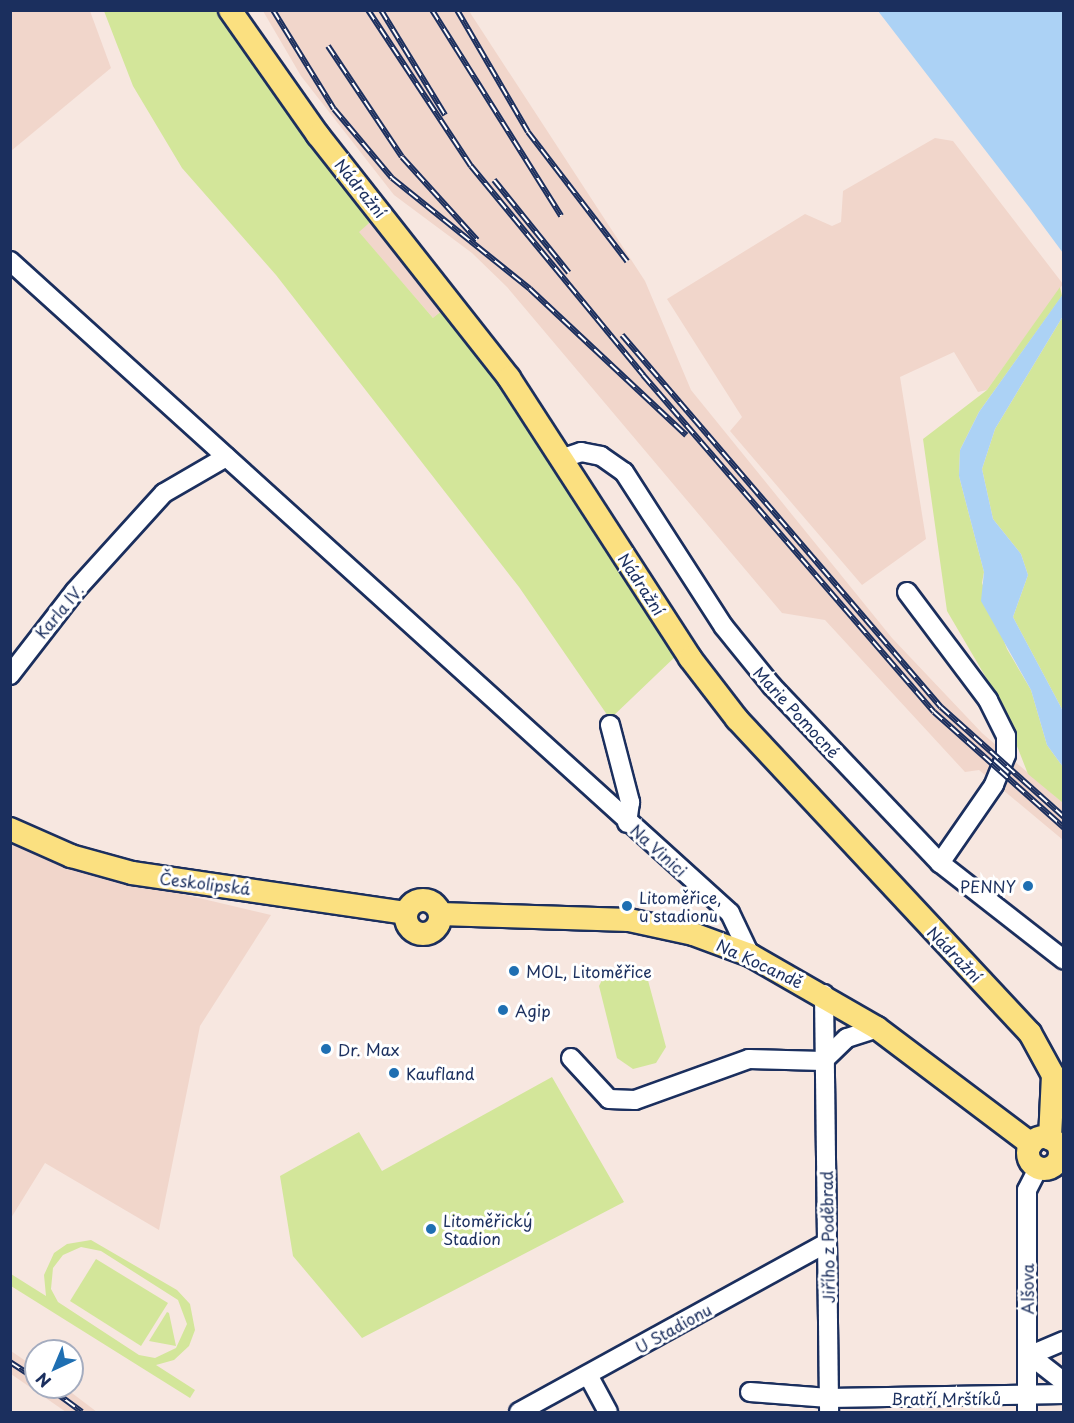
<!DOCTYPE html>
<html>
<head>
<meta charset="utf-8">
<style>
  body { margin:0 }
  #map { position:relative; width:1074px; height:1423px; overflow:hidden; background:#f7e7e0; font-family:"Playpen Sans",sans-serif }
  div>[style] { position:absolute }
  .built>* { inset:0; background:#f1d6cb }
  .green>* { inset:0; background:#d3e69a }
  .water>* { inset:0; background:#acd2f5 }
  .roads { filter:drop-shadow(2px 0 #1b2f5e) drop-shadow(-2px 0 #1b2f5e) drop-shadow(0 2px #1b2f5e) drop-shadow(0 -2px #1b2f5e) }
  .minor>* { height:18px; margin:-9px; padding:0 9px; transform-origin:9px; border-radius:9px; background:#fff }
  .major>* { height:22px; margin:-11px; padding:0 11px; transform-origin:11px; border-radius:11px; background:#fbe080 }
  .major>.ring { margin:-11px; padding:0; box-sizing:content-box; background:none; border:22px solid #fbe080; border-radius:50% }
  .rail>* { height:6px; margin-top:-3px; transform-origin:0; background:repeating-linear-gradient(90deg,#fff 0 11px,#1b2f5e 0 22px); box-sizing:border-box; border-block:2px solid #1b2f5e }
  .dots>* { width:16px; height:16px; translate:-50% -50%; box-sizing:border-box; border:3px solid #fff; border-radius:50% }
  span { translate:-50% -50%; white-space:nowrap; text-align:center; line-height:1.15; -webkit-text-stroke:6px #fff; paint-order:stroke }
  .street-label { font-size:16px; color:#1b2f5e }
  .poi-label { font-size:16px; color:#1b2f5e }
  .right { translate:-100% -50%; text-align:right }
  .left { translate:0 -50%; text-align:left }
  .frame { position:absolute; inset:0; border:12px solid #1b2f5e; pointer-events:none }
  .north { position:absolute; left:24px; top:1339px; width:60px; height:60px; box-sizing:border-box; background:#fff; border:2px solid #a4acbf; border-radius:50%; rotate:224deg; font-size:16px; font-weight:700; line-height:24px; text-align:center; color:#1b2f5e }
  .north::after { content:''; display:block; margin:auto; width:21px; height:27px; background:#1f6fb2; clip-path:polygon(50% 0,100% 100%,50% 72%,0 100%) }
</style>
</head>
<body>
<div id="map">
  <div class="built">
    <div style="clip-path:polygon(11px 10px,90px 11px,111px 68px,11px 151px)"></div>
    <div style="clip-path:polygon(263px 11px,469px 11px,645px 281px,691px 390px,892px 638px,982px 733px,1063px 803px,1063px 840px,979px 770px,965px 772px,825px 620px,782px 613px,507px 287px,472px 253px,394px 195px,301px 76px)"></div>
    <div style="clip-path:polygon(935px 138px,953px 141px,1063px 284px,987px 390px,978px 392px,954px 352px,900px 377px,926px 539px,862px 585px,730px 431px,742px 417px,667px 299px,805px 214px,832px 226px,841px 222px,843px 191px)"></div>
    <div style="clip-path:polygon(376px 217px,448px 306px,434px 319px,358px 232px)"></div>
    <div style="clip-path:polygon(11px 843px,72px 868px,271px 915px,200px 1026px,159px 1230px,45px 1163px,11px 1218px)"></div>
    <div style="clip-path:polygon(11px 1351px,36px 1368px,36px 1387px,64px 1387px,97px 1412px,66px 1412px,11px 1374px)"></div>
  </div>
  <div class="green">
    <div style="clip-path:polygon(104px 11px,222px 11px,376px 217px,359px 232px,433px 318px,448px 306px,504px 382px,678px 654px,610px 719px,519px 587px,276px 275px,182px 168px,133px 86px)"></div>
    <div style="clip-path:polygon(1060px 287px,1062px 296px,979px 412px,960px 450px,959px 476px,984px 572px,982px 583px,1007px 649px,1031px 690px,1047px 745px,1063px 767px,1063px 803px,1028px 774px,998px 698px,947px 611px,923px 439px,987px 390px)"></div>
    <div style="clip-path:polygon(1063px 316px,1063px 711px,1013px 617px,1028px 575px,1021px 554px,993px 519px,982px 469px,995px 429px)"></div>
    <div style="clip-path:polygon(635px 966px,646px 973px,666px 1047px,656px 1063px,633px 1069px,617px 1058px,599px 986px,604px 976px)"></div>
    <div style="clip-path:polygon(552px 1077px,624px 1202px,362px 1338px,293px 1256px,280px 1176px,359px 1132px,382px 1171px)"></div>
    <div style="clip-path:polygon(evenodd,91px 1240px,177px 1290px,190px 1304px,195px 1330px,189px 1346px,174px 1360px,156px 1365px,195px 1390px,190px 1398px,11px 1286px,11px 1274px,46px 1296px,44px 1275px,54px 1253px,67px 1244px,91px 1240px,81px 1247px,101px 1251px,178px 1300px,187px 1324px,176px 1348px,155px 1358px,139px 1355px,58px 1302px,51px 1289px,53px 1268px,63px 1255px,81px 1247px)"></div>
    <div style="clip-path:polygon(96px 1259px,168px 1303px,141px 1346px,70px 1301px)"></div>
    <div style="clip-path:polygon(167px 1312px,169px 1313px,176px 1346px,149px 1341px)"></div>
  </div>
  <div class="water">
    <div style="clip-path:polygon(878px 11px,1063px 11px,1063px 253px,1029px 207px)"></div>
    <div style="clip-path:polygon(1063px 294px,1063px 316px,995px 429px,982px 469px,993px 519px,1021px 554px,1028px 575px,1013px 617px,1063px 711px,1063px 767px,1047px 745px,1031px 690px,981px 601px,984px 572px,959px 476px,960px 450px,979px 412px)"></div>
  </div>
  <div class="roads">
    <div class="minor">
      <div style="left:10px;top:261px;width:971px;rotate:42.16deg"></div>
      <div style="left:730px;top:913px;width:47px;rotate:64.5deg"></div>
      <div style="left:563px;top:458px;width:19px;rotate:-18deg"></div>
      <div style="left:581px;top:452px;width:20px;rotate:11deg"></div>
      <div style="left:601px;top:456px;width:28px;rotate:35deg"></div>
      <div style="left:624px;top:472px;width:184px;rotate:57.2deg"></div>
      <div style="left:724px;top:627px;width:76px;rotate:50.9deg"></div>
      <div style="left:772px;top:686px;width:244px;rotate:46.5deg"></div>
      <div style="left:940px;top:863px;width:157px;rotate:38deg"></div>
      <div style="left:907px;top:592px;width:135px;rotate:53.1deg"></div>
      <div style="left:988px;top:700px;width:40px;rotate:63.4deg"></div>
      <div style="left:1006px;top:736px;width:19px;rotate:90deg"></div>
      <div style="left:1006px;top:755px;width:32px;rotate:112deg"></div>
      <div style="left:994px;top:785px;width:95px;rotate:124.7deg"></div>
      <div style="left:10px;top:675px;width:106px;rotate:-52.3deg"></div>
      <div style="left:75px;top:591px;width:132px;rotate:-47.8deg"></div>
      <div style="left:164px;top:493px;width:72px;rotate:-30.1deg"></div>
      <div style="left:610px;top:725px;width:80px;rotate:75.4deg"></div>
      <div style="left:630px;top:802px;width:21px;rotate:98deg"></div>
      <div style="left:824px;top:994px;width:418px;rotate:89.3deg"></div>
      <div style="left:571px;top:1058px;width:56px;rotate:47.2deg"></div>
      <div style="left:609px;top:1099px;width:26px;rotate:2deg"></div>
      <div style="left:635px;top:1100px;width:121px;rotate:-19.8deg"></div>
      <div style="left:749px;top:1059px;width:74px;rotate:1.5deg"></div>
      <div style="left:823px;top:1061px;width:33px;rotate:-44deg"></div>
      <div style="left:847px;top:1038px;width:32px;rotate:-18deg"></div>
      <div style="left:1027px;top:1353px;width:47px;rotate:38.1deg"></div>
      <div style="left:1033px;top:1354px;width:34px;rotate:-23deg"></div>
      <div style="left:588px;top:1375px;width:42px;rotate:61.6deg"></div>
      <div style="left:750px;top:1392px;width:79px;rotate:4.3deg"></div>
      <div style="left:829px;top:1398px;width:235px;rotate:-1deg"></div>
      <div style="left:519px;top:1412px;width:351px;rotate:-28.8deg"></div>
      <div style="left:1027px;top:1412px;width:222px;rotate:-90deg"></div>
      <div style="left:1027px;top:1190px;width:25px;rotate:-63deg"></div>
    </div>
    <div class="major">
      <div style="left:230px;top:10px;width:153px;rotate:54.9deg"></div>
      <div style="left:318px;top:135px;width:309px;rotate:51.8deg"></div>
      <div style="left:509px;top:378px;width:333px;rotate:57.1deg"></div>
      <div style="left:690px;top:658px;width:77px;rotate:52.4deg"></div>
      <div style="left:737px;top:719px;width:429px;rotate:47deg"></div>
      <div style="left:1030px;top:1033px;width:48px;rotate:61.3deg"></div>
      <div style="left:1053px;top:1075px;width:64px;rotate:92.7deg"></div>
      <div style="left:10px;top:829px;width:67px;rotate:23.9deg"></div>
      <div style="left:71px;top:856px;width:63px;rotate:15.6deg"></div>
      <div style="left:132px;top:873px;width:276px;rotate:8.3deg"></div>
      <div class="ring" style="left:406px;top:900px;width:12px;height:12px"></div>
      <div style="left:440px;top:914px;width:189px;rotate:1.8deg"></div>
      <div style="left:629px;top:920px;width:66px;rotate:12.3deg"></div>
      <div style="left:693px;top:934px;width:61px;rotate:20.2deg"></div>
      <div style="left:750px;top:955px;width:146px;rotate:29.9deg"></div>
      <div style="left:877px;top:1028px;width:193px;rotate:37deg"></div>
      <div class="ring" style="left:1028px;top:1137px;width:10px;height:10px"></div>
    </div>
  </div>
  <div class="rail">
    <div style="left:273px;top:10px;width:116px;rotate:58.4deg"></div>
    <div style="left:334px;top:109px;width:90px;rotate:50deg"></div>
    <div style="left:392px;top:178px;width:177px;rotate:38.8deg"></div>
    <div style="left:530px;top:289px;width:214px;rotate:43.1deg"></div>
    <div style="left:368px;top:10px;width:187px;rotate:56.6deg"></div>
    <div style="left:471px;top:166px;width:271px;rotate:50.5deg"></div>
    <div style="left:643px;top:375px;width:445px;rotate:49.2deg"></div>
    <div style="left:934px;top:712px;width:174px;rotate:41.7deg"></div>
    <div style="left:381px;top:10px;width:123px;rotate:58.6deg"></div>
    <div style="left:432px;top:10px;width:243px;rotate:57.9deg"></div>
    <div style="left:457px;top:10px;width:141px;rotate:59.8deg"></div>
    <div style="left:528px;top:132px;width:163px;rotate:52.5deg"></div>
    <div style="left:328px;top:46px;width:133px;rotate:56.3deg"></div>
    <div style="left:402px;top:157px;width:112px;rotate:47.9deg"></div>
    <div style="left:494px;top:180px;width:119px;rotate:51.1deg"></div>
    <div style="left:622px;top:335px;width:490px;rotate:49.4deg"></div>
    <div style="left:941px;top:707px;width:165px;rotate:41.8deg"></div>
    <div style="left:10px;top:1362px;width:31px;rotate:33deg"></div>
    <div style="left:48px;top:1387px;width:42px;rotate:36.3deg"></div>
  </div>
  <div class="dots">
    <div style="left:1028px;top:886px;background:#1f6fb2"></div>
    <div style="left:627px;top:906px;background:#1f6fb2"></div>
    <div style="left:514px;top:971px;background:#1f6fb2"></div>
    <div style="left:503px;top:1010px;background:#1f6fb2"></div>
    <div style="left:326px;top:1049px;background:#1f6fb2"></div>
    <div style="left:394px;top:1073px;background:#1f6fb2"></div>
    <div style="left:431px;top:1229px;background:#1f6fb2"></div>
  </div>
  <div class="street-label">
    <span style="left:361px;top:188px;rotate:51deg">Nádražní</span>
    <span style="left:642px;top:584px;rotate:57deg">Nádražní</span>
    <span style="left:59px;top:611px;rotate:-50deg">Karla IV.</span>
    <span style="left:797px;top:712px;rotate:47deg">Marie Pomocné</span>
    <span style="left:659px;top:850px;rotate:42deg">Na Vinici</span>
    <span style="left:205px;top:883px;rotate:7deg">Českolipská</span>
    <span style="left:955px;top:954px;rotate:46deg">Nádražní</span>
    <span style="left:760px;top:963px;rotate:25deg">Na Kocandě</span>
    <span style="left:827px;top:1237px;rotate:-91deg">Jiřího z Poděbrad</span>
    <span style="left:1027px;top:1289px;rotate:-90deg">Alšova</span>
    <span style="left:673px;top:1328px;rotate:-29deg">U Stadionu</span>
    <span style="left:946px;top:1398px">Bratří Mrštíků</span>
  </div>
  <div class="poi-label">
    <span class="right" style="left:1016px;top:886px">PENNY</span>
    <span class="left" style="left:639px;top:906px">Litoměřice,<br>u stadionu</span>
    <span class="left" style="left:526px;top:971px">MOL, Litoměřice</span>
    <span class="left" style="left:515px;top:1010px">Agip</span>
    <span class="left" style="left:338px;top:1049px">Dr. Max</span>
    <span class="left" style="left:406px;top:1073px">Kaufland</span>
    <span class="left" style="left:443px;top:1229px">Litoměřický<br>Stadion</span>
  </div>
  <div class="frame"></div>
  <div class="north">N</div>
</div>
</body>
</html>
